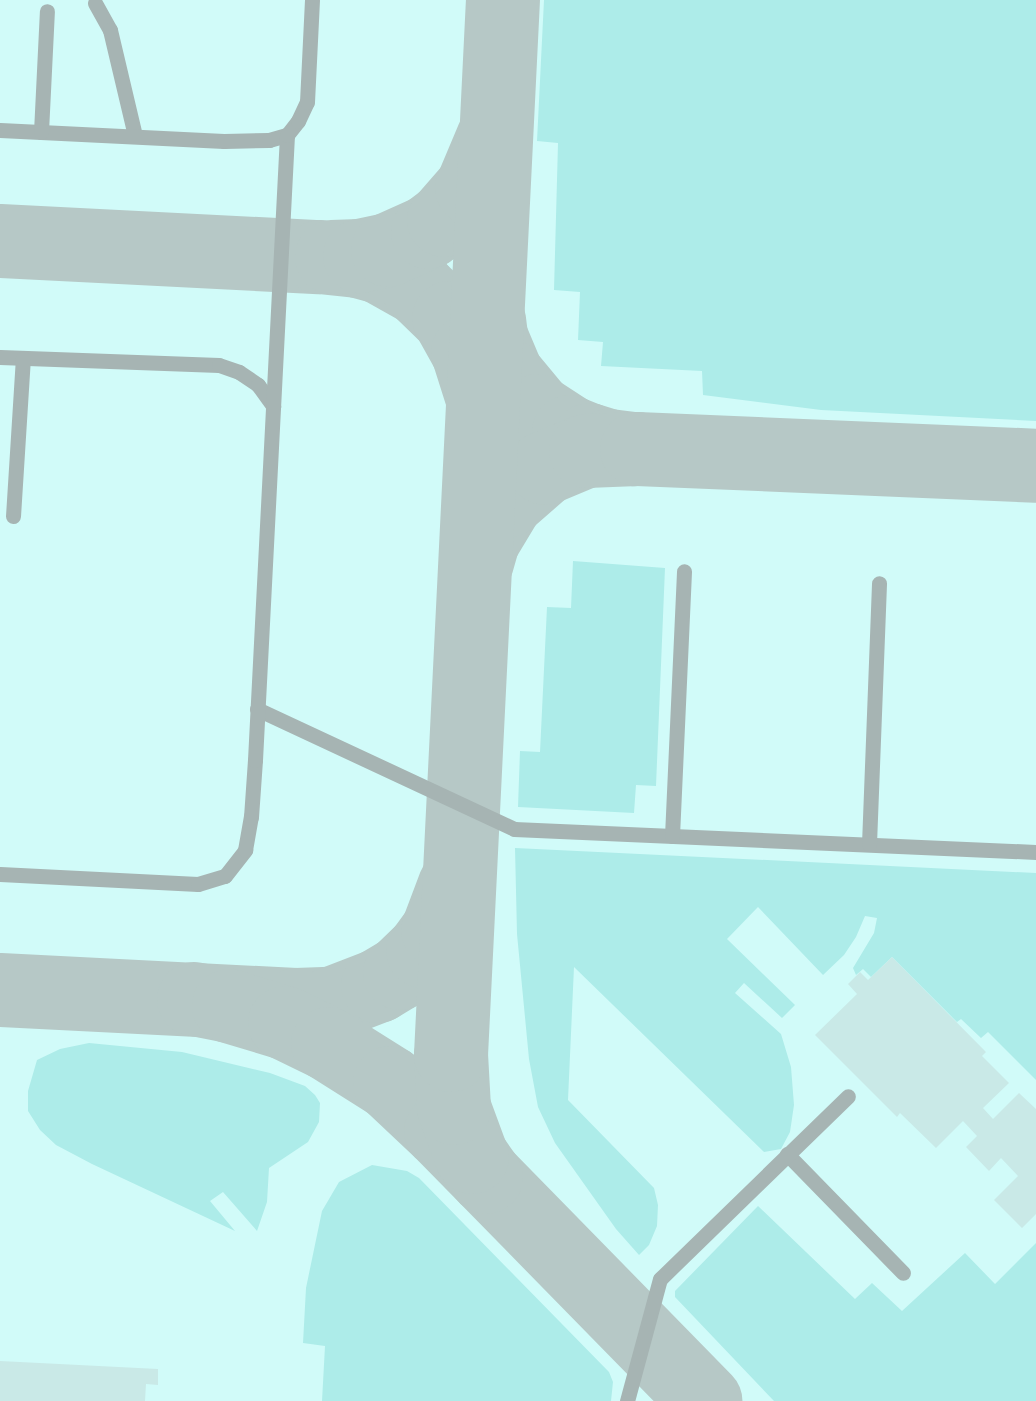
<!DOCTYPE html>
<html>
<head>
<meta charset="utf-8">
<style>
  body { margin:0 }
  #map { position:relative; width:1036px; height:1401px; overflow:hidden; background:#eafefc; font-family:"Varela Round",sans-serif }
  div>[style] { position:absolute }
  .built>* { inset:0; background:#d1fbf9 }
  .green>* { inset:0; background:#adece9 }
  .taxiway>* { height:74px; margin:-37px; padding:0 37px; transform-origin:37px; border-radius:37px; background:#b6c8c6 }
  .building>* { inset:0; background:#c9e9e7 }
  .service>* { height:15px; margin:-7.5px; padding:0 7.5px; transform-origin:7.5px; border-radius:7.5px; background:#a6b4b3 }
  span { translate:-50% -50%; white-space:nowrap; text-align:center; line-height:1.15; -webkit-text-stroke:5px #fff; paint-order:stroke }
</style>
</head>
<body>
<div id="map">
  <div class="built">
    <div style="clip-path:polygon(0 0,1036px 0,1036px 1401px,0 1401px)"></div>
  </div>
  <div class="green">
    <div style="clip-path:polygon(544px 0,1036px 0,1036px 421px,821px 410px,703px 395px,702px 371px,601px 366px,603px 342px,578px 340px,580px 292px,554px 290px,558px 143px,537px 141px)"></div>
    <div style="clip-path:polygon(573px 561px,665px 568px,656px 786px,636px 785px,634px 813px,518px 807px,520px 751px,540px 752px,547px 607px,571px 608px)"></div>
    <div style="clip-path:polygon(515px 848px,1036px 873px,1036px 1080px,988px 1032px,981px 1038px,961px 1019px,957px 1022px,892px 957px,871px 977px,863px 969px,856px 975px,853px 968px,874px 933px,877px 918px,865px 916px,856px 937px,844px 955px,823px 975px,758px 907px,727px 939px,795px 1005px,782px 1018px,744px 983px,735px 993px,781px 1034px,791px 1067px,794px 1105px,790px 1132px,781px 1149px,764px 1152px,574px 967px,568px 1100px,654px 1188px,658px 1205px,657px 1226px,649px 1245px,639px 1255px,616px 1229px,555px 1143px,538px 1107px,529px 1059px,517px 934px)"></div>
    <div style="clip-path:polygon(89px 1043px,182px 1052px,270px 1073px,305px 1086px,315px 1095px,320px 1103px,319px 1122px,308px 1142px,269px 1168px,267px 1202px,257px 1231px,223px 1192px,210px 1201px,235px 1231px,92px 1164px,56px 1145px,40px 1130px,28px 1111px,28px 1091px,37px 1060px,60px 1049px)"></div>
    <div style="clip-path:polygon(372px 1165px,407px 1171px,419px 1178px,609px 1372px,613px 1382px,611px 1401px,322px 1401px,325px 1346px,303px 1343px,306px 1288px,322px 1211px,339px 1182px)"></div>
    <div style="clip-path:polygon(758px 1206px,855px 1299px,872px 1283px,902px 1311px,965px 1253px,995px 1284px,1036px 1243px,1036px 1401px,774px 1401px,675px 1297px,675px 1291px)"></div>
  </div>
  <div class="taxiway">
    <div style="left:0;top:241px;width:320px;rotate:2.9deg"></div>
    <div style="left:320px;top:257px;width:38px;rotate:6deg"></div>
    <div style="left:358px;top:261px;width:23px;rotate:15deg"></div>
    <div style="left:380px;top:267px;width:45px;rotate:29.4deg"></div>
    <div style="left:419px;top:289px;width:42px;rotate:44deg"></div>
    <div style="left:449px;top:318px;width:39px;rotate:61deg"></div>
    <div style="left:468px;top:352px;width:43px;rotate:72.4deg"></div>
    <div style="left:332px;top:257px;width:28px;rotate:-2deg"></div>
    <div style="left:360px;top:256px;width:29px;rotate:-12deg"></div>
    <div style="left:388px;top:250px;width:44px;rotate:-24.2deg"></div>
    <div style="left:428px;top:232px;width:20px;rotate:-37deg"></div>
    <div style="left:444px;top:220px;width:43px;rotate:-48.8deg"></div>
    <div style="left:472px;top:188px;width:54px;rotate:-67.2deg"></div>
    <div style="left:489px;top:320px;width:17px;rotate:83deg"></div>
    <div style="left:491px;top:337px;width:41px;rotate:67.2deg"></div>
    <div style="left:507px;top:375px;width:47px;rotate:50.2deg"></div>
    <div style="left:537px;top:411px;width:38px;rotate:33deg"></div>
    <div style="left:569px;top:432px;width:22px;rotate:22deg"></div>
    <div style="left:589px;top:440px;width:21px;rotate:17deg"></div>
    <div style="left:609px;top:446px;width:26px;rotate:7deg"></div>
    <div style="left:477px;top:562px;width:22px;rotate:-74deg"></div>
    <div style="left:483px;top:541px;width:47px;rotate:-59deg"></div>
    <div style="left:507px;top:501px;width:50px;rotate:-41deg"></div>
    <div style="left:545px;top:468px;width:44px;rotate:-22.5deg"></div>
    <div style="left:586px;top:451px;width:51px;rotate:-2.2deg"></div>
    <div style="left:637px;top:449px;width:399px;rotate:2.4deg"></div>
    <div style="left:0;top:990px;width:296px;rotate:2.9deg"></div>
    <div style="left:296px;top:1005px;width:35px;rotate:-2deg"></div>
    <div style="left:331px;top:1004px;width:50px;rotate:-21deg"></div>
    <div style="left:378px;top:986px;width:26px;rotate:-31deg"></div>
    <div style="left:400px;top:973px;width:32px;rotate:-44deg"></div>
    <div style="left:423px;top:951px;width:26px;rotate:-54deg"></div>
    <div style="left:438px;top:930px;width:48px;rotate:-69.3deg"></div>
    <div style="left:194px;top:999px;width:36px;rotate:11deg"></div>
    <div style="left:229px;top:1006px;width:59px;rotate:16.9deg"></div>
    <div style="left:285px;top:1023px;width:48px;rotate:26deg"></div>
    <div style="left:328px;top:1044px;width:73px;rotate:32.2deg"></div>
    <div style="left:390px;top:1083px;width:70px;rotate:43.3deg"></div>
    <div style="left:441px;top:1131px;width:378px;rotate:45.6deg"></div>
    <div style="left:486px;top:1177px;width:24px;rotate:-125deg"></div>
    <div style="left:472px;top:1157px;width:52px;rotate:-110.2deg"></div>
    <div style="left:454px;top:1108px;width:53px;rotate:-93.2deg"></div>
    <div style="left:451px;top:1055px;width:1056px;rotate:-87.18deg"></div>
  </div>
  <div class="building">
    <div style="clip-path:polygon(892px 957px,986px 1052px,982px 1056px,1009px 1083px,983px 1108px,993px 1119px,1019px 1093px,1036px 1109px,1036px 1214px,1022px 1228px,994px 1200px,1018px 1176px,1001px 1158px,989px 1171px,966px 1147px,977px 1136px,963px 1121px,936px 1148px,900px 1113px,897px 1117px,815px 1035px,857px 994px,848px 984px,860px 972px,868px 980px)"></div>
    <div style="clip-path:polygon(0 1361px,158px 1369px,158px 1385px,146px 1384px,145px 1401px,0 1401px)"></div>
  </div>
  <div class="service">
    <div style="left:95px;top:3px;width:31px;rotate:61deg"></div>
    <div style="left:110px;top:30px;width:109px;rotate:76.7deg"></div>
    <div style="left:0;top:130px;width:224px;rotate:2.8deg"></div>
    <div style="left:224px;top:141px;width:45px;rotate:-1.3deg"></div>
    <div style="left:269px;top:140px;width:19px;rotate:-16deg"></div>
    <div style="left:41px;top:132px;width:121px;rotate:-87.2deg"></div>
    <div style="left:0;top:357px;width:219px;rotate:2.1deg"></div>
    <div style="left:219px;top:365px;width:21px;rotate:19deg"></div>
    <div style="left:239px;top:372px;width:23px;rotate:34deg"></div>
    <div style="left:258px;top:385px;width:26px;rotate:54deg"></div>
    <div style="left:13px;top:516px;width:158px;rotate:-86.4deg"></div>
    <div style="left:257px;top:709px;width:284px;rotate:25deg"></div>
    <div style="left:514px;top:829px;width:523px;rotate:2.52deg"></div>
    <div style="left:672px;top:836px;width:265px;rotate:-87.4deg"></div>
    <div style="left:869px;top:844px;width:261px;rotate:-87.8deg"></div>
    <div style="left:0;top:874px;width:198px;rotate:2.9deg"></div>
    <div style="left:198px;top:884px;width:28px;rotate:-17deg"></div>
    <div style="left:225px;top:876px;width:33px;rotate:-52deg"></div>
    <div style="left:245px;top:850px;width:34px;rotate:-80deg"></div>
    <div style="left:251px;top:817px;width:57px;rotate:-86deg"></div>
    <div style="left:255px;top:760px;width:626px;rotate:-87.07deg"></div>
    <div style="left:287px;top:135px;width:18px;rotate:-52deg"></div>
    <div style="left:298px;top:121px;width:21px;rotate:-65deg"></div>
    <div style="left:307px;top:102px;width:102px;rotate:-87.2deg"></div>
    <div style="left:787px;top:1154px;width:166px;rotate:45.7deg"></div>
    <div style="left:627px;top:1401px;width:126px;rotate:-74.9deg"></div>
    <div style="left:660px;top:1279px;width:262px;rotate:-44.2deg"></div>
  </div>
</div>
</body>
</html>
